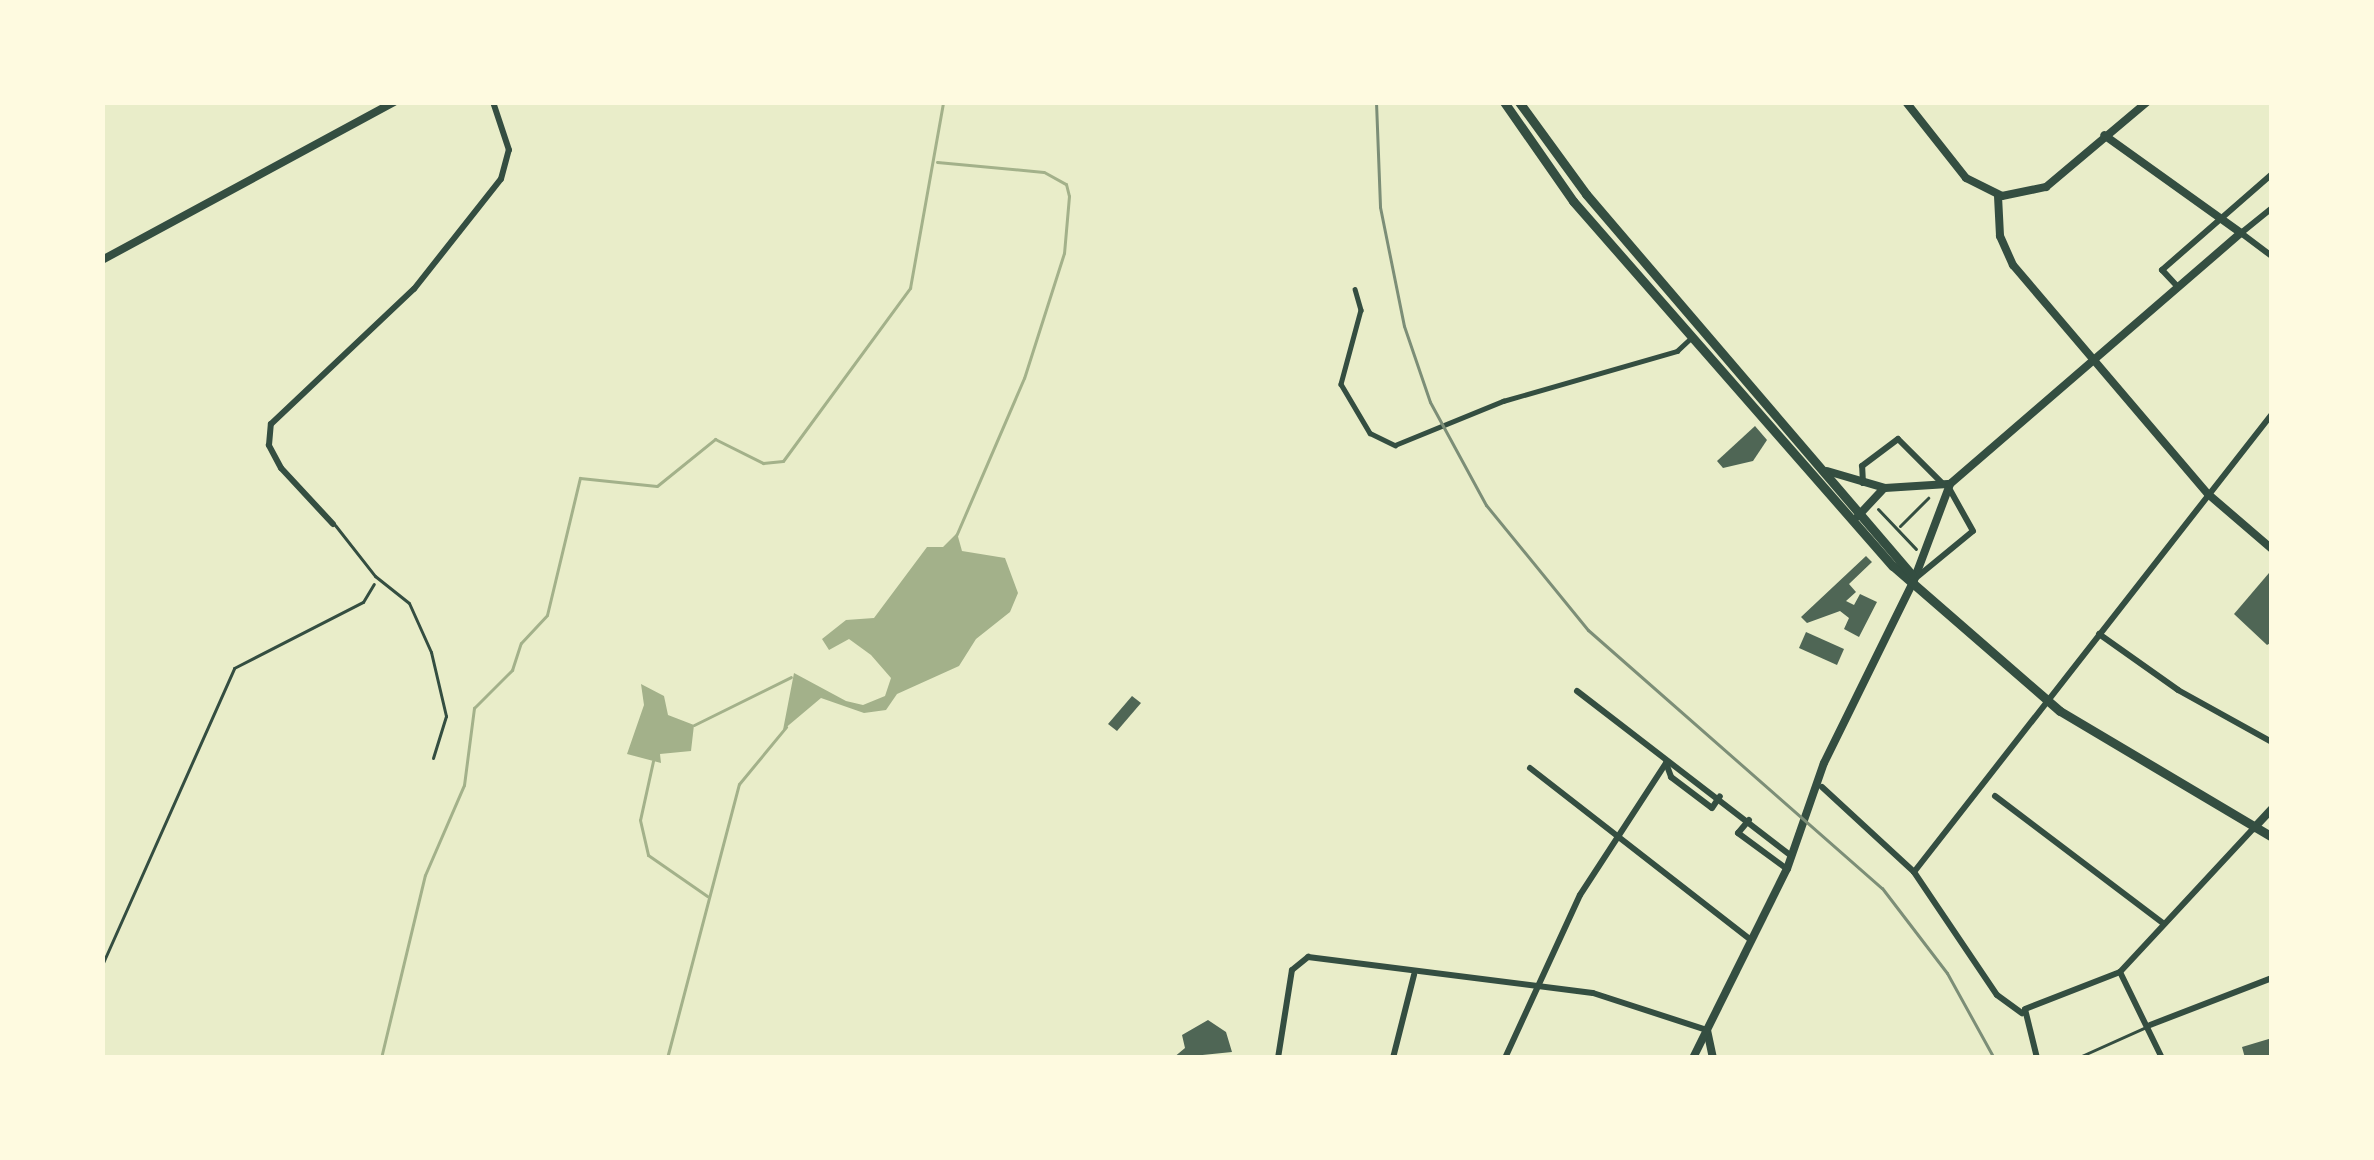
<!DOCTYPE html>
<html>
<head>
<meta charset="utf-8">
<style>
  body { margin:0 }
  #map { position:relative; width:2374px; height:1160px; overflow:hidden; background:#e9edc9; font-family:"Nunito Sans",sans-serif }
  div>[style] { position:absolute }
  .water>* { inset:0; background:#a3b18a }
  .stream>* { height:3px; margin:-1.5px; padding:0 1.5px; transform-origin:1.5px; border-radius:1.5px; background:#a3b18a }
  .building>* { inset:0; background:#4f6655 }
  .path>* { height:3px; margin:-1.5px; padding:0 1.5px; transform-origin:1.5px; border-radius:1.5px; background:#344e41 }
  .service>* { height:3px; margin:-1.5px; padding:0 1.5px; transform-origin:1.5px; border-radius:1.5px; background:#344e41 }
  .pedestrian>* { height:4.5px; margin:-2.25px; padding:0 2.25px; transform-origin:2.25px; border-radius:2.25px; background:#344e41 }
  .minor>* { height:6px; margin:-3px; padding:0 3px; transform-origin:3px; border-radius:3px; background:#344e41 }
  .tertiary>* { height:8px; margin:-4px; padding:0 4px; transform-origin:4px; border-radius:4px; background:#344e41 }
  .primary>* { height:9px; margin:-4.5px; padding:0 4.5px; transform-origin:4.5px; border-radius:4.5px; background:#344e41 }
  .rail>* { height:3px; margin:-1.5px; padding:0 1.5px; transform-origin:1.5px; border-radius:1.5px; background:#7c8e77 }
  span { translate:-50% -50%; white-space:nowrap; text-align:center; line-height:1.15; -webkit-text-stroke:12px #fefae0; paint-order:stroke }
  .frame { position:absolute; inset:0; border:105px solid #fefae0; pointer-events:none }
</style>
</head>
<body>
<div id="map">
  <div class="water">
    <div style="clip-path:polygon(957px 533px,962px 551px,1005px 558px,1018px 593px,1010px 612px,976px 639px,959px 666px,897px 694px,886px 710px,864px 713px,821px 698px,783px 730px,794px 673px,846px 701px,863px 705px,885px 696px,891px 678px,871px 655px,849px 639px,829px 650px,822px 639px,846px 620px,874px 618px,927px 547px,943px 547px)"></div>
    <div style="clip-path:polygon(641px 684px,664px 696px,668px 715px,694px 725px,691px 751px,660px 754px,661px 763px,627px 754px,644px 705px)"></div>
  </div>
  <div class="stream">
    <div style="left:937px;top:162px;width:107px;rotate:5.3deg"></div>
    <div style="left:1044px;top:172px;width:25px;rotate:29deg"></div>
    <div style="left:1066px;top:184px;width:12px;rotate:76deg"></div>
    <div style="left:1069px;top:196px;width:57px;rotate:95deg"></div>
    <div style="left:1064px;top:253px;width:131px;rotate:107.7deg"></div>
    <div style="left:1024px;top:378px;width:172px;rotate:113.3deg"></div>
    <div style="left:694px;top:725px;width:108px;rotate:-26.3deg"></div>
    <div style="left:653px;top:761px;width:60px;rotate:102.4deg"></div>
    <div style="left:640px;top:820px;width:36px;rotate:77deg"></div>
    <div style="left:648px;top:855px;width:72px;rotate:34.8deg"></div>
    <div style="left:381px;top:1058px;width:188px;rotate:-76.5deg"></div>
    <div style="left:425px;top:875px;width:98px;rotate:-66.6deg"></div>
    <div style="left:464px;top:785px;width:78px;rotate:-82.6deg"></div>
    <div style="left:474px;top:708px;width:54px;rotate:-45deg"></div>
    <div style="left:512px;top:670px;width:28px;rotate:-72deg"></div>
    <div style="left:521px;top:643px;width:38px;rotate:-47deg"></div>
    <div style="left:547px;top:615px;width:141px;rotate:-76.5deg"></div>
    <div style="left:580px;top:478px;width:77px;rotate:5.9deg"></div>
    <div style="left:657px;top:486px;width:75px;rotate:-39deg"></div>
    <div style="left:715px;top:439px;width:54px;rotate:26.6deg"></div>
    <div style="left:763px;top:463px;width:20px;rotate:-6deg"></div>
    <div style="left:783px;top:461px;width:215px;rotate:-53.7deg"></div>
    <div style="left:910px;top:288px;width:189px;rotate:-79.9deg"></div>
    <div style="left:667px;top:1058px;width:283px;rotate:-75.3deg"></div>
    <div style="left:739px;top:784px;width:74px;rotate:-50.5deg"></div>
  </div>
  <div class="building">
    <div style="clip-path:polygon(1755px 426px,1767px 440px,1753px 461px,1723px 468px,1717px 461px)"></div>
    <div style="clip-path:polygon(1866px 556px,1872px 562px,1849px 584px,1856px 592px,1846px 601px,1854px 605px,1860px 594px,1877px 602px,1859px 637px,1844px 629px,1849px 618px,1840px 611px,1807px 623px,1801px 617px)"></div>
    <div style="clip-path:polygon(2269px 573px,2272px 642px,2267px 645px,2234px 614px)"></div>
    <div style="clip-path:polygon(1806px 632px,1844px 649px,1837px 665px,1799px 648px)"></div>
    <div style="clip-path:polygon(1132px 696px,1141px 703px,1117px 731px,1108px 724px)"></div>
    <div style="clip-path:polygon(1208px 1020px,1226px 1032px,1232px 1052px,1173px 1058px,1185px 1048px,1182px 1035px)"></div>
    <div style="clip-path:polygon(2272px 1038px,2272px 1058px,2245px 1058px,2242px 1047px)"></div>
  </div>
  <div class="path">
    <div style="left:1878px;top:509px;width:55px;rotate:46.5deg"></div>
    <div style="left:1900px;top:526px;width:40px;rotate:-45deg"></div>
    <div style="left:102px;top:965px;width:325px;rotate:-66deg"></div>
    <div style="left:234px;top:668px;width:145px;rotate:-27.1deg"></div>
    <div style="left:363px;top:602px;width:21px;rotate:-59deg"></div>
  </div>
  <div class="service">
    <div style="left:335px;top:525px;width:65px;rotate:51.9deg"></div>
    <div style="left:375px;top:576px;width:43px;rotate:38.5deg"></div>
    <div style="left:409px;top:603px;width:54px;rotate:65.8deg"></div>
    <div style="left:431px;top:652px;width:66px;rotate:76.8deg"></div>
    <div style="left:446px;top:716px;width:44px;rotate:107.2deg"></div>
    <div style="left:2077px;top:1058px;width:76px;rotate:-24.2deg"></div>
  </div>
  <div class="pedestrian">
    <div style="left:1355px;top:289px;width:22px;rotate:74deg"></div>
    <div style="left:1361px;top:310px;width:77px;rotate:105.1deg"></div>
    <div style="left:1341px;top:384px;width:57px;rotate:59.4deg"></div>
    <div style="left:1370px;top:433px;width:28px;rotate:26deg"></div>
    <div style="left:1395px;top:445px;width:117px;rotate:-22.2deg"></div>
    <div style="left:1503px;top:401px;width:181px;rotate:-16deg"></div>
    <div style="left:1677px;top:351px;width:21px;rotate:-43deg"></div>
  </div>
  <div class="minor">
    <div style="left:2272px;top:208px;width:40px;rotate:141deg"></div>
    <div style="left:2241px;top:233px;width:39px;rotate:37deg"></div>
    <div style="left:2177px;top:286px;width:22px;rotate:-133deg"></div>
    <div style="left:2162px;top:270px;width:146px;rotate:-41.1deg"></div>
    <div style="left:1863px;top:483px;width:17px;rotate:-93deg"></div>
    <div style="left:1862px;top:466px;width:45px;rotate:-36.9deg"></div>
    <div style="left:1898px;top:439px;width:61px;rotate:45deg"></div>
    <div style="left:333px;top:524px;width:76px;rotate:-132.9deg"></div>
    <div style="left:281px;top:468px;width:26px;rotate:-118deg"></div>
    <div style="left:269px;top:445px;width:21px;rotate:-85deg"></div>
    <div style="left:271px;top:424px;width:197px;rotate:-43.4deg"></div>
    <div style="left:414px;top:289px;width:140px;rotate:-51.7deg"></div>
    <div style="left:501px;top:179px;width:30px;rotate:-75deg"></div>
    <div style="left:509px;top:150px;width:51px;rotate:-108.4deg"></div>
    <div style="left:1917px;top:577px;width:72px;rotate:-39.4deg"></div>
    <div style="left:1973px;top:531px;width:49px;rotate:-119.2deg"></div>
    <div style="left:2099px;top:634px;width:97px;rotate:35.3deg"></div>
    <div style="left:2178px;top:690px;width:107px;rotate:29deg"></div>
    <div style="left:1577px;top:691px;width:270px;rotate:37.6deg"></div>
    <div style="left:1666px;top:763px;width:15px;rotate:70deg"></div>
    <div style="left:1671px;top:777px;width:51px;rotate:37.1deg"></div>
    <div style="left:1712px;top:808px;width:14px;rotate:-56deg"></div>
    <div style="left:1530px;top:768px;width:281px;rotate:37.9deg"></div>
    <div style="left:1822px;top:787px;width:125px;rotate:42.7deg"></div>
    <div style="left:1914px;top:872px;width:148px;rotate:56deg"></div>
    <div style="left:1997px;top:995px;width:31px;rotate:36deg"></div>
    <div style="left:1995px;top:796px;width:211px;rotate:37.1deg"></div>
    <div style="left:1749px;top:820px;width:17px;rotate:130deg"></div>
    <div style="left:1738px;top:833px;width:61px;rotate:36.3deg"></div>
    <div style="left:1914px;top:872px;width:581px;rotate:-51.99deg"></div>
    <div style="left:2120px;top:972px;width:195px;rotate:-47.1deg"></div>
    <div style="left:2120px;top:972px;width:96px;rotate:64deg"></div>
    <div style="left:2150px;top:1025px;width:131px;rotate:-21.1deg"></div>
    <div style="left:1278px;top:1058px;width:89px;rotate:-81deg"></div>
    <div style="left:1292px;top:970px;width:21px;rotate:-39deg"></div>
    <div style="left:1308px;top:957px;width:287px;rotate:7.2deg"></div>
    <div style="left:1593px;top:993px;width:120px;rotate:18deg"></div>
    <div style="left:1393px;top:1058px;width:86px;rotate:-75.8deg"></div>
    <div style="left:1505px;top:1058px;width:179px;rotate:-65.3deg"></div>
    <div style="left:1580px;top:895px;width:158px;rotate:-56.9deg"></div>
    <div style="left:2037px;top:1058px;width:50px;rotate:-103.8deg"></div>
    <div style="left:2025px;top:1009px;width:102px;rotate:-21.3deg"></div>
  </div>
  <div class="tertiary">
    <div style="left:1906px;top:102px;width:97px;rotate:51.7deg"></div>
    <div style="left:1966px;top:178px;width:40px;rotate:26.6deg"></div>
    <div style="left:2002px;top:196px;width:45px;rotate:-11.6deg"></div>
    <div style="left:2046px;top:187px;width:132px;rotate:-40.1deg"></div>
    <div style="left:1998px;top:196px;width:40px;rotate:87.1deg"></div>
    <div style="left:2000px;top:236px;width:32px;rotate:66deg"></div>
    <div style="left:2013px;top:265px;width:301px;rotate:49.6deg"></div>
    <div style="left:2208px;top:494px;width:84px;rotate:40.7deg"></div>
    <div style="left:102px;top:260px;width:332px;rotate:-28.4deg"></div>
    <div style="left:1827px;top:471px;width:60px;rotate:16.3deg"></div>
    <div style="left:1885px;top:488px;width:63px;rotate:-3.6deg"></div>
    <div style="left:1858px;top:516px;width:38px;rotate:-47deg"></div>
    <div style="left:2254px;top:828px;width:26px;rotate:-47deg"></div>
    <div style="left:1707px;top:1030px;width:29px;rotate:78deg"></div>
    <div style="left:1693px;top:1058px;width:211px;rotate:-63.6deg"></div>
    <div style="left:1787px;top:869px;width:112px;rotate:-70.8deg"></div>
    <div style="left:1824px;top:763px;width:204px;rotate:-63.8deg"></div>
    <div style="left:1914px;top:580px;width:103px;rotate:-69.4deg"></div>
    <div style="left:1950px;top:484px;width:384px;rotate:-40.8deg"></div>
    <div style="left:2241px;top:233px;width:168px;rotate:-144.4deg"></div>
  </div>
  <div class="primary">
    <div style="left:1504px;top:102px;width:121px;rotate:55.1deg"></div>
    <div style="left:1573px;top:201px;width:485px;rotate:48.8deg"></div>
    <div style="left:1893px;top:566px;width:221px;rotate:41deg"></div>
    <div style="left:2060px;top:711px;width:247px;rotate:30.7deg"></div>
    <div style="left:1519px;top:102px;width:114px;rotate:53.9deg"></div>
    <div style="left:1586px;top:194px;width:501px;rotate:49.45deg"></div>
  </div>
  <div class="rail">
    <div style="left:1376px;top:102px;width:105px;rotate:87.8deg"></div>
    <div style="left:1380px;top:207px;width:121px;rotate:78.6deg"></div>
    <div style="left:1404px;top:326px;width:80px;rotate:71.1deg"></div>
    <div style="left:1430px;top:402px;width:117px;rotate:61.5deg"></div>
    <div style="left:1486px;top:505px;width:161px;rotate:50.8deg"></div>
    <div style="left:1588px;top:630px;width:391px;rotate:41.3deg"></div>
    <div style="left:1882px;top:888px;width:107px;rotate:52.6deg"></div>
    <div style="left:1947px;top:973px;width:97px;rotate:61.1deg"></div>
  </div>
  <div class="frame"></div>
</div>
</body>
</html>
